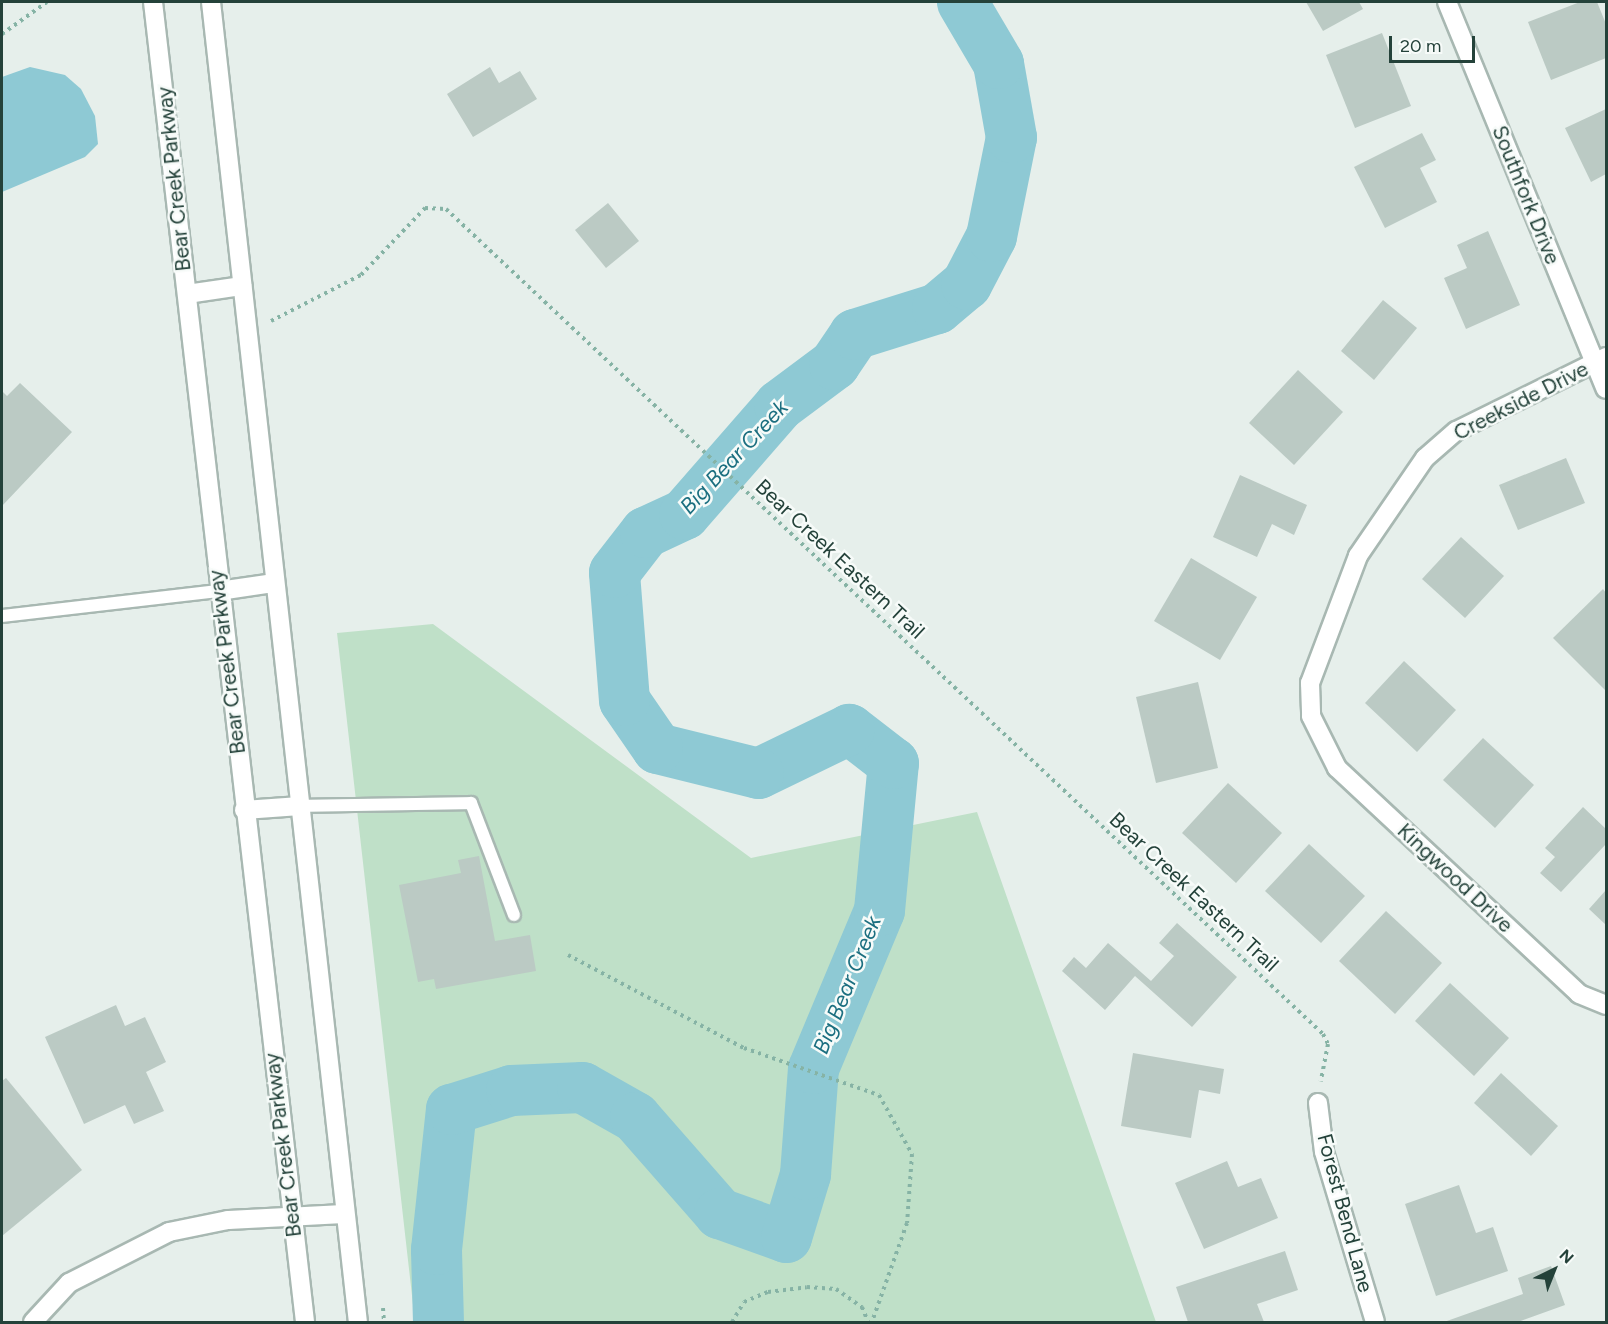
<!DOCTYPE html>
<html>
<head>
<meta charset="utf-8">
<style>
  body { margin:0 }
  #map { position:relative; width:1608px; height:1324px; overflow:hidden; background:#e6efeb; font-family:Figtree,sans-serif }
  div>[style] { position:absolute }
  .green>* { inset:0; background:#bfe0c8 }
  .water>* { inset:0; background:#8ec9d4 }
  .river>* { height:51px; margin:-25.5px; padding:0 25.5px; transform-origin:25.5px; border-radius:25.5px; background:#8ec9d4 }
  .building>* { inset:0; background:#bbcac4 }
  .path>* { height:4px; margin-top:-2px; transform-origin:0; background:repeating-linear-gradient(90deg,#86b3a5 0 3px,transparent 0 7.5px) }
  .roads { filter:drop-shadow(2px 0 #a8b8b2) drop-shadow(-2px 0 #a8b8b2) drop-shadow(0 2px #a8b8b2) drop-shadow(0 -2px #a8b8b2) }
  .service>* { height:12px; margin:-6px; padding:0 6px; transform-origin:6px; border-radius:6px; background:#fff }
  .minor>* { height:18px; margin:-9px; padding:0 9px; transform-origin:9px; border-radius:9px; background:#fff }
  .secondary>* { height:18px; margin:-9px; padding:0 9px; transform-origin:9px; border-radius:9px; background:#fff }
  span { translate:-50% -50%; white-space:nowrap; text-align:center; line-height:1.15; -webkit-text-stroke:5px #f7fbf9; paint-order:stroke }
  .street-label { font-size:21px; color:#24423a }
  .water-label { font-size:22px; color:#1c6f80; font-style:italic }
  .frame { position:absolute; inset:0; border:3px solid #24423a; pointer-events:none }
  .north { position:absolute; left:1524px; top:1240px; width:60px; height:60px; -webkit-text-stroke:4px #f7fbf9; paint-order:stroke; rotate:43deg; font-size:16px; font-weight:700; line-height:24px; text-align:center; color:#24423a }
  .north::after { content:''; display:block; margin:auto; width:21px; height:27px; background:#24423a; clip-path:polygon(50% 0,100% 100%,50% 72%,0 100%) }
  .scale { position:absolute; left:1389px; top:36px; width:86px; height:27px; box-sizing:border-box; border:3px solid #24423a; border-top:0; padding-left:8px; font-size:18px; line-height:21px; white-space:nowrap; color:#24423a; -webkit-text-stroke:4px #f7fbf9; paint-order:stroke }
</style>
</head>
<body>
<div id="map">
  <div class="green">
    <div style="clip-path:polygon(433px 624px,751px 858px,977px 812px,1156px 1322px,415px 1322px,337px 633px)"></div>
  </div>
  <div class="water">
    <div style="clip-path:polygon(30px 67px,65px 75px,81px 89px,95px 116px,98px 144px,85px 157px,2px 192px,2px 77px)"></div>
  </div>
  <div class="river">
    <div style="left:438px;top:1322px;width:73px;rotate:-91.6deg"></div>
    <div style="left:436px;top:1249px;width:141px;rotate:-83.9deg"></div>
    <div style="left:451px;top:1109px;width:63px;rotate:-17.6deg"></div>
    <div style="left:511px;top:1090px;width:71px;rotate:-2.4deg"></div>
    <div style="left:582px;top:1087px;width:61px;rotate:29.5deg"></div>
    <div style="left:635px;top:1117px;width:128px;rotate:48.8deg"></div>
    <div style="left:719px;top:1213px;width:71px;rotate:19.7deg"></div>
    <div style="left:786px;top:1237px;width:66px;rotate:-73.2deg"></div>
    <div style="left:805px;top:1174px;width:106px;rotate:-85.7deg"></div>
    <div style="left:813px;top:1068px;width:171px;rotate:-67.3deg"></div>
    <div style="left:879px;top:910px;width:148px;rotate:-84.6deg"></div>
    <div style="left:893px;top:763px;width:56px;rotate:-142.3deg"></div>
    <div style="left:849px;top:729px;width:101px;rotate:154.2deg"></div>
    <div style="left:758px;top:773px;width:104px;rotate:-166.1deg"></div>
    <div style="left:657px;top:748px;width:58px;rotate:-124.5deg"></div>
    <div style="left:624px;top:700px;width:128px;rotate:-94.5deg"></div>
    <div style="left:614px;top:572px;width:51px;rotate:-52.2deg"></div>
    <div style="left:645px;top:532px;width:43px;rotate:-24.8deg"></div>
    <div style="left:684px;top:514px;width:145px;rotate:-48.9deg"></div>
    <div style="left:779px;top:405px;width:69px;rotate:-36.7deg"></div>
    <div style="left:834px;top:364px;width:36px;rotate:-56deg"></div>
    <div style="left:854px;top:334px;width:87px;rotate:-17.4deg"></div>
    <div style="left:937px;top:308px;width:38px;rotate:-40deg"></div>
    <div style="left:966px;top:284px;width:54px;rotate:-62.5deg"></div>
    <div style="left:991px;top:236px;width:101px;rotate:-78.6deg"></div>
    <div style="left:1011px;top:137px;width:75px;rotate:-100deg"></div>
    <div style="left:998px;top:63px;width:71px;rotate:-120.5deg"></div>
  </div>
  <div class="building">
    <div style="clip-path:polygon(1306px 2px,1359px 2px,1363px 9px,1323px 31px)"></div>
    <div style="clip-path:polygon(1580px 2px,1597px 2px,1606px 24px,1606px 58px,1551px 80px,1528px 22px)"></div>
    <div style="clip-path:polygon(1382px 33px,1411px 106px,1355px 128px,1326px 55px)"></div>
    <div style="clip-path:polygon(490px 67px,499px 83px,520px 71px,537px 99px,473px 137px,447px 94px)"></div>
    <div style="clip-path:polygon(1606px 109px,1606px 174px,1591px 182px,1565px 128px)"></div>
    <div style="clip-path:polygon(1422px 133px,1436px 160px,1420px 168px,1437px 202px,1385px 228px,1354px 167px)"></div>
    <div style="clip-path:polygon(608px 203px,639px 241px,606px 268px,575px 230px)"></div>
    <div style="clip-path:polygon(1488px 231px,1520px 305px,1466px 329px,1444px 278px,1467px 268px,1457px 245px)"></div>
    <div style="clip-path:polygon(1383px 300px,1417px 328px,1374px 380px,1341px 351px)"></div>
    <div style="clip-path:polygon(1298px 370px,1343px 412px,1294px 465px,1249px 423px)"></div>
    <div style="clip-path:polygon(20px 383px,72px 432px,2px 506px,2px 391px,7px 396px)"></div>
    <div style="clip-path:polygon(1566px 458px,1585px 503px,1518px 530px,1499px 485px)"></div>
    <div style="clip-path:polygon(1240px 475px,1307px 505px,1294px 535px,1272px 524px,1257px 557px,1213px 537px)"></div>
    <div style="clip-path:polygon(1461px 537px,1504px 576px,1465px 618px,1422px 579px)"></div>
    <div style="clip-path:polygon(1191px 558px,1257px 597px,1220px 660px,1154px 621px)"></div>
    <div style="clip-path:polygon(1603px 589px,1606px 593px,1606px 691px,1553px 638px)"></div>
    <div style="clip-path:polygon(1404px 661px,1456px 710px,1417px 752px,1365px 703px)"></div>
    <div style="clip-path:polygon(1198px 682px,1218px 768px,1156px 783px,1136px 697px)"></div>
    <div style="clip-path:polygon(1483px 738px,1534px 785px,1495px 828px,1443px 780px)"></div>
    <div style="clip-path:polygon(1228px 783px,1282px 833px,1236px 883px,1182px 833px)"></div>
    <div style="clip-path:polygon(1583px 807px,1606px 829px,1606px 844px,1561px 892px,1540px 873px,1555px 857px,1545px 848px)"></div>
    <div style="clip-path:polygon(1309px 844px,1365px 896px,1321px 943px,1265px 891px)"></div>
    <div style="clip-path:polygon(479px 856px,495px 941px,530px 935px,536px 971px,436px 989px,434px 979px,418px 982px,399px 885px,461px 873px,458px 860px)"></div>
    <div style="clip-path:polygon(1606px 890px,1606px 925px,1589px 909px)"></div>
    <div style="clip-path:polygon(1386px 911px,1442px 963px,1395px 1014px,1339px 961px)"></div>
    <div style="clip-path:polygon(1177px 923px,1237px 977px,1192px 1027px,1135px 976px,1105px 1010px,1062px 971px,1074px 957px,1086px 968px,1108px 943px,1151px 981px,1174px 956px,1159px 943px)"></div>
    <div style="clip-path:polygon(1450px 983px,1509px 1038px,1474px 1076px,1415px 1021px)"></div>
    <div style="clip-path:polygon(116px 1005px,125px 1026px,145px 1017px,166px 1062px,146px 1072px,164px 1111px,134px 1124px,125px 1105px,84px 1124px,45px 1037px)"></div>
    <div style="clip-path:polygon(1133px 1053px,1224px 1069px,1220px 1094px,1199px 1090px,1191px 1138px,1121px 1126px)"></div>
    <div style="clip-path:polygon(1501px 1073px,1558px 1126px,1531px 1156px,1474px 1103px)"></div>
    <div style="clip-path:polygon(6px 1078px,82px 1170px,2px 1236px,2px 1081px)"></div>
    <div style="clip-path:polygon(1227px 1161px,1238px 1187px,1261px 1178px,1278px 1218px,1204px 1249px,1175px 1183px)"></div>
    <div style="clip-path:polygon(1459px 1185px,1476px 1233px,1493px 1227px,1508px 1271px,1436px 1296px,1405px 1204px)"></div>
    <div style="clip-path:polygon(1285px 1251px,1298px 1290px,1257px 1304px,1264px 1322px,1188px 1322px,1176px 1287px)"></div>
    <div style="clip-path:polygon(1551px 1266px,1565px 1305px,1518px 1322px,1444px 1322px,1523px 1294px,1518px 1278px)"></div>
  </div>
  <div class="path">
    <div style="left:2px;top:34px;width:55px;rotate:-35.4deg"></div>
    <div style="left:271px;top:321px;width:101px;rotate:-27.1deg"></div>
    <div style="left:361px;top:275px;width:93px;rotate:-46.3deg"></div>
    <div style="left:425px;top:208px;width:21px;rotate:3deg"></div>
    <div style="left:446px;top:209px;width:1204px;rotate:43.25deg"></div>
    <div style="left:1323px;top:1034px;width:11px;rotate:63deg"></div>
    <div style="left:1328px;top:1044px;width:38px;rotate:101deg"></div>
    <div style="left:568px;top:955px;width:199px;rotate:27.9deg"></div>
    <div style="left:744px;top:1048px;width:143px;rotate:19.2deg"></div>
    <div style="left:879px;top:1095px;width:68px;rotate:60.8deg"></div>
    <div style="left:912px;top:1154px;width:69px;rotate:94.1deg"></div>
    <div style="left:907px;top:1223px;width:105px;rotate:109.5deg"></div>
    <div style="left:383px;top:1308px;width:14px;rotate:86deg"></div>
    <div style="left:732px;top:1322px;width:23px;rotate:-59deg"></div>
    <div style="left:744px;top:1302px;width:26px;rotate:-23deg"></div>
    <div style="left:768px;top:1292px;width:39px;rotate:-7deg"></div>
    <div style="left:807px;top:1287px;width:29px;rotate:4deg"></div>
    <div style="left:836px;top:1289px;width:32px;rotate:35deg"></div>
    <div style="left:862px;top:1307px;width:16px;rotate:68deg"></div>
  </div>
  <div class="roads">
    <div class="service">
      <div style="left:2px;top:616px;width:218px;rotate:-6.6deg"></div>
      <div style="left:300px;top:806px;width:171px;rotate:-1deg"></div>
      <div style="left:471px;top:803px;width:120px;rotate:69deg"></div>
    </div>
    <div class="minor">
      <div style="left:1447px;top:2px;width:418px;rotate:67.7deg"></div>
      <div style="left:1606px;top:357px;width:167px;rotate:153.7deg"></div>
      <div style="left:1456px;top:431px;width:41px;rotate:138.9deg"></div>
      <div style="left:1425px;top:458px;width:119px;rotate:124.4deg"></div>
      <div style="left:1358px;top:556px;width:136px;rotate:110.7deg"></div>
      <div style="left:1310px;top:683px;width:33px;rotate:88deg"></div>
      <div style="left:1311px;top:716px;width:58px;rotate:63.4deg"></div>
      <div style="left:1337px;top:768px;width:331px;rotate:43deg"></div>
      <div style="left:1579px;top:994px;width:29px;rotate:22deg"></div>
      <div style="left:1318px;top:1103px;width:49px;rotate:83deg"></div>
      <div style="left:1324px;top:1152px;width:177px;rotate:73.3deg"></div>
      <div style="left:33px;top:1322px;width:53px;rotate:-47.3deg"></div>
      <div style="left:69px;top:1283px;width:112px;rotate:-27deg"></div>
      <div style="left:169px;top:1232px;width:60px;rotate:-11.5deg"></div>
      <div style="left:228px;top:1220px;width:116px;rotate:-3deg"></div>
    </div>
    <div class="secondary">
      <div style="left:153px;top:2px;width:1329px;rotate:83.43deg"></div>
      <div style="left:211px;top:2px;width:1328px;rotate:83.65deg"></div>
      <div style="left:187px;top:294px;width:56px;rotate:-8.3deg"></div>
      <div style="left:219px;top:591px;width:56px;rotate:-8.3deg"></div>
      <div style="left:244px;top:810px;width:56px;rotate:-4.1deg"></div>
    </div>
  </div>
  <div class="street-label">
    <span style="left:174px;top:179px;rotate:-96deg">Bear Creek Parkway</span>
    <span style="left:1526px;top:195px;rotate:68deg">Southfork Drive</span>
    <span style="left:1521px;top:401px;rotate:-27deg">Creekside Drive</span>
    <span style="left:840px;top:559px;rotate:43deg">Bear Creek Eastern Trail</span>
    <span style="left:227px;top:662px;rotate:-97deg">Bear Creek Parkway</span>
    <span style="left:1455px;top:878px;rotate:43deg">Kingwood Drive</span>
    <span style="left:1194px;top:892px;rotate:43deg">Bear Creek Eastern Trail</span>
    <span style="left:283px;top:1145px;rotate:-97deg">Bear Creek Parkway</span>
    <span style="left:1345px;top:1213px;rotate:75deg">Forest Bend Lane</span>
  </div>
  <div class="water-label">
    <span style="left:734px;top:457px;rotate:-47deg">Big Bear Creek</span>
    <span style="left:847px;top:985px;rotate:-68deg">Big Bear Creek</span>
  </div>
  <div class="frame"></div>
  <div class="north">N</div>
  <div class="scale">20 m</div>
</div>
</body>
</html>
